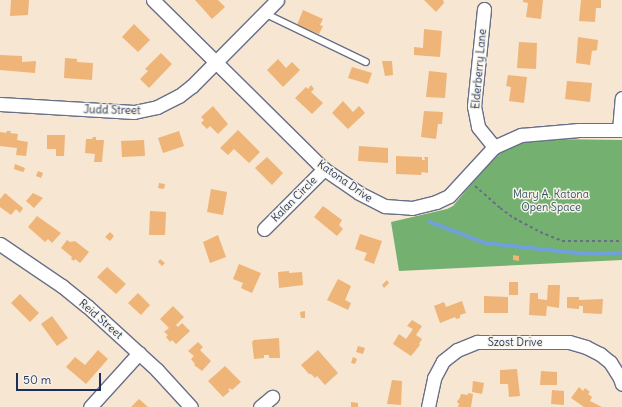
<!DOCTYPE html>
<html>
<head>
<meta charset="utf-8">
<style>
  body { margin:0 }
  #map { position:relative; width:622px; height:407px; overflow:hidden; background:#f6e6d2; font-family:Delius,sans-serif }
  div>[style] { position:absolute }
  .forest>* { inset:0; background:#74b06f }
  .stream>* { height:3.5px; margin:-1.75px; padding:0 1.75px; transform-origin:1.75px; border-radius:1.75px; background:#70a1da }
  .building>* { inset:0; background:#efb477 }
  .path>* { height:2px; margin-top:-1px; transform-origin:0; background:repeating-linear-gradient(90deg,#686f87 0 3px,transparent 0 6px) }
  .roads { filter:drop-shadow(1px 0 #686f87) drop-shadow(-1px 0 #686f87) drop-shadow(0 1px #686f87) drop-shadow(0 -1px #686f87) }
  .service>* { height:6px; margin:-3px; padding:0 3px; transform-origin:3px; border-radius:3px; background:#fff }
  .minor>* { height:13px; margin:-6.5px; padding:0 6.5px; transform-origin:6.5px; border-radius:6.5px; background:#fff }
  span { translate:-50% -50%; white-space:nowrap; text-align:center; line-height:1.15; -webkit-text-stroke:3px #f7f3e8; paint-order:stroke }
  .street-label { font-size:11px; color:#1b2f5e }
  .park-label { font-size:11px; color:#385667 }
  .scale { position:absolute; left:16px; top:373px; width:85px; height:18px; box-sizing:border-box; border:2px solid #1b2f5e; border-top:0; padding-left:5px; font-size:12px; line-height:14px; white-space:nowrap; color:#1b2f5e; -webkit-text-stroke:3px #f7f3e8; paint-order:stroke }
</style>
</head>
<body>
<div id="map">
  <div class="forest">
    <div style="clip-path:polygon(549px 139px,622px 140px,622px 260px,399px 271px,391px 222px,447px 209px,453px 206px,488px 164px,503px 151px,527px 141px)"></div>
  </div>
  <div class="stream">
    <div style="left:430px;top:222px;width:59px;rotate:20.9deg"></div>
    <div style="left:485px;top:243px;width:102px;rotate:6.2deg"></div>
    <div style="left:586px;top:254px;width:36px;rotate:-2deg"></div>
  </div>
  <div class="building">
    <div style="clip-path:polygon(11px 0,29px 0,28px 15px,10px 16px)"></div>
    <div style="clip-path:polygon(195px 0,218px 0,225px 7px,212px 19px)"></div>
    <div style="clip-path:polygon(424px 0,443px 0,444px 3px,436px 12px)"></div>
    <div style="clip-path:polygon(523px 0,543px 0,541px 19px,526px 17px,528px 3px,523px 2px)"></div>
    <div style="clip-path:polygon(581px 0,601px 0,601px 8px,596px 8px,595px 22px,579px 21px)"></div>
    <div style="clip-path:polygon(303px 10px,323px 19px,320px 25px,323px 26px,319px 34px,297px 25px)"></div>
    <div style="clip-path:polygon(134px 24px,150px 40px,138px 52px,122px 37px)"></div>
    <div style="clip-path:polygon(424px 29px,442px 31px,440px 57px,414px 55px,414px 47px,423px 48px)"></div>
    <div style="clip-path:polygon(578px 37px,598px 40px,597px 50px,592px 51px,590px 65px,576px 63px)"></div>
    <div style="clip-path:polygon(519px 42px,537px 43px,536px 69px,517px 68px)"></div>
    <div style="clip-path:polygon(161px 53px,172px 64px,149px 88px,140px 79px,148px 71px,145px 69px)"></div>
    <div style="clip-path:polygon(0 55px,22px 56px,22px 62px,36px 61px,35px 73px,0 70px)"></div>
    <div style="clip-path:polygon(65px 58px,77px 59px,77px 62px,93px 63px,92px 80px,64px 78px)"></div>
    <div style="clip-path:polygon(278px 59px,286px 68px,292px 62px,300px 70px,283px 87px,267px 70px)"></div>
    <div style="clip-path:polygon(382px 61px,392px 61px,393px 75px,385px 76px)"></div>
    <div style="clip-path:polygon(352px 67px,372px 73px,368px 84px,348px 78px)"></div>
    <div style="clip-path:polygon(429px 71px,447px 73px,445px 98px,426px 97px)"></div>
    <div style="clip-path:polygon(508px 75px,527px 77px,524px 103px,509px 101px,511px 87px,506px 86px)"></div>
    <div style="clip-path:polygon(567px 81px,592px 83px,590px 102px,565px 99px)"></div>
    <div style="clip-path:polygon(311px 85px,314px 89px,311px 92px,323px 103px,312px 114px,295px 98px,306px 87px,308px 89px)"></div>
    <div style="clip-path:polygon(343px 101px,353px 112px,359px 106px,365px 113px,348px 129px,332px 113px)"></div>
    <div style="clip-path:polygon(213px 106px,228px 124px,218px 134px,210px 126px,207px 129px,201px 123px,204px 120px,201px 117px)"></div>
    <div style="clip-path:polygon(424px 111px,443px 112px,442px 124px,438px 124px,436px 139px,421px 137px)"></div>
    <div style="clip-path:polygon(238px 130px,260px 152px,249px 163px,234px 149px,228px 155px,220px 148px)"></div>
    <div style="clip-path:polygon(7px 131px,11px 131px,10px 133px,18px 134px,17px 140px,28px 142px,26px 156px,16px 155px,17px 148px,0 146px,0 132px,6px 133px)"></div>
    <div style="clip-path:polygon(179px 131px,184px 146px,163px 153px,158px 138px)"></div>
    <div style="clip-path:polygon(47px 135px,65px 135px,64px 156px,56px 156px,56px 149px,47px 149px)"></div>
    <div style="clip-path:polygon(93px 137px,96px 137px,96px 140px,104px 140px,102px 162px,94px 162px,95px 154px,85px 153px,86px 139px,92px 139px)"></div>
    <div style="clip-path:polygon(144px 140px,145px 156px,122px 157px,121px 141px)"></div>
    <div style="clip-path:polygon(359px 146px,388px 148px,388px 163px,358px 161px)"></div>
    <div style="clip-path:polygon(396px 156px,422px 157px,422px 160px,425px 160px,424px 157px,428px 157px,428px 173px,422px 172px,421px 175px,396px 174px)"></div>
    <div style="clip-path:polygon(267px 157px,283px 173px,272px 185px,255px 168px)"></div>
    <div style="clip-path:polygon(15px 164px,25px 168px,24px 171px,23px 172px,14px 169px)"></div>
    <div style="clip-path:polygon(38px 171px,43px 173px,41px 178px,36px 176px)"></div>
    <div style="clip-path:polygon(159px 183px,165px 184px,164px 189px,158px 188px)"></div>
    <div style="clip-path:polygon(211px 189px,227px 192px,223px 215px,207px 212px)"></div>
    <div style="clip-path:polygon(5px 193px,23px 208px,20px 213px,16px 209px,11px 215px,0 207px,0 199px)"></div>
    <div style="clip-path:polygon(33px 193px,43px 198px,34px 208px,26px 201px)"></div>
    <div style="clip-path:polygon(323px 206px,342px 220px,339px 225px,343px 229px,337px 236px,314px 217px)"></div>
    <div style="clip-path:polygon(150px 211px,166px 212px,165px 235px,149px 235px)"></div>
    <div style="clip-path:polygon(37px 216px,61px 233px,52px 243px,48px 239px,45px 242px,28px 227px)"></div>
    <div style="clip-path:polygon(110px 232px,114px 236px,110px 241px,105px 237px)"></div>
    <div style="clip-path:polygon(360px 234px,382px 241px,374px 264px,364px 260px,367px 253px,355px 249px)"></div>
    <div style="clip-path:polygon(218px 235px,226px 257px,210px 263px,203px 242px)"></div>
    <div style="clip-path:polygon(67px 240px,70px 242px,75px 241px,89px 252px,80px 263px,75px 259px,74px 261px,71px 259px,72px 257px,61px 248px)"></div>
    <div style="clip-path:polygon(513px 255px,519px 256px,519px 261px,513px 260px)"></div>
    <div style="clip-path:polygon(160px 259px,165px 263px,162px 266px,158px 262px)"></div>
    <div style="clip-path:polygon(239px 264px,261px 273px,252px 293px,241px 288px,243px 283px,233px 279px)"></div>
    <div style="clip-path:polygon(107px 267px,126px 284px,116px 294px,97px 277px)"></div>
    <div style="clip-path:polygon(289px 271px,289px 273px,302px 272px,303px 285px,279px 288px,278px 272px)"></div>
    <div style="clip-path:polygon(338px 279px,351px 286px,345px 300px,351px 303px,348px 310px,327px 300px)"></div>
    <div style="clip-path:polygon(387px 280px,389px 283px,384px 288px,382px 285px)"></div>
    <div style="clip-path:polygon(509px 282px,518px 282px,518px 295px,509px 295px)"></div>
    <div style="clip-path:polygon(548px 285px,560px 285px,559px 308px,547px 306px,546px 316px,529px 315px,530px 293px,538px 293px,538px 299px,547px 300px)"></div>
    <div style="clip-path:polygon(138px 293px,150px 305px,141px 315px,128px 303px)"></div>
    <div style="clip-path:polygon(20px 294px,39px 313px,30px 322px,11px 303px)"></div>
    <div style="clip-path:polygon(484px 296px,508px 297px,508px 313px,484px 313px)"></div>
    <div style="clip-path:polygon(567px 297px,579px 297px,579px 300px,603px 299px,602px 314px,583px 313px,583px 306px,579px 306px,579px 309px,567px 308px)"></div>
    <div style="clip-path:polygon(462px 301px,466px 313px,460px 315px,460px 318px,456px 319px,455px 317px,440px 323px,434px 306px,444px 302px,446px 307px)"></div>
    <div style="clip-path:polygon(173px 306px,184px 317px,176px 325px,178px 327px,182px 323px,190px 331px,176px 344px,172px 340px,170px 342px,166px 337px,168px 335px,164px 332px,169px 328px,160px 319px)"></div>
    <div style="clip-path:polygon(305px 311px,305px 318px,301px 318px,300px 312px)"></div>
    <div style="clip-path:polygon(52px 316px,68px 338px,57px 346px,41px 324px)"></div>
    <div style="clip-path:polygon(412px 320px,422px 326px,416px 335px,422px 339px,419px 344px,420px 345px,411px 356px,393px 344px,399px 334px,406px 339px,413px 329px,407px 326px)"></div>
    <div style="clip-path:polygon(279px 338px,280px 358px,269px 358px,269px 355px,264px 355px,264px 358px,254px 359px,252px 342px,254px 340px)"></div>
    <div style="clip-path:polygon(198px 342px,203px 347px,200px 350px,211px 361px,202px 371px,194px 365px,195px 364px,191px 359px,194px 356px,188px 351px)"></div>
    <div style="clip-path:polygon(358px 346px,365px 348px,363px 354px,356px 352px)"></div>
    <div style="clip-path:polygon(98px 350px,108px 359px,86px 384px,66px 367px,75px 357px,85px 365px)"></div>
    <div style="clip-path:polygon(318px 350px,338px 373px,325px 385px,317px 376px,315px 378px,311px 374px,309px 374px,301px 365px)"></div>
    <div style="clip-path:polygon(353px 357px,357px 359px,355px 364px,351px 363px)"></div>
    <div style="clip-path:polygon(225px 366px,241px 382px,232px 390px,230px 388px,228px 390px,230px 391px,223px 397px,208px 381px)"></div>
    <div style="clip-path:polygon(517px 369px,520px 396px,509px 397px,508px 384px,500px 384px,500px 370px)"></div>
    <div style="clip-path:polygon(541px 371px,557px 372px,557px 385px,540px 385px)"></div>
    <div style="clip-path:polygon(392px 380px,402px 381px,401px 405px,387px 404px)"></div>
    <div style="clip-path:polygon(473px 381px,484px 383px,482px 394px,472px 392px)"></div>
    <div style="clip-path:polygon(579px 387px,583px 391px,585px 388px,590px 392px,588px 394px,592px 397px,590px 401px,602px 407px,584px 407px,571px 398px)"></div>
    <div style="clip-path:polygon(552px 390px,564px 391px,564px 405px,551px 404px)"></div>
    <div style="clip-path:polygon(468px 393px,473px 394px,471px 407px,458px 407px,459px 403px,457px 403px,458px 399px,459px 400px,461px 394px,468px 395px)"></div>
    <div style="clip-path:polygon(139px 399px,148px 407px,131px 407px)"></div>
    <div style="clip-path:polygon(351px 402px,358px 403px,358px 407px,351px 407px)"></div>
  </div>
  <div class="path">
    <div style="left:475px;top:186px;width:33px;rotate:41deg"></div>
    <div style="left:500px;top:208px;width:17px;rotate:36deg"></div>
    <div style="left:514px;top:218px;width:30px;rotate:28deg"></div>
    <div style="left:540px;top:232px;width:24px;rotate:22deg"></div>
    <div style="left:562px;top:241px;width:60px"></div>
  </div>
  <div class="roads">
    <div class="service">
      <div style="left:264px;top:13px;width:113px;rotate:25.7deg"></div>
    </div>
    <div class="minor">
      <div style="left:153px;top:0;width:240px;rotate:44.7deg"></div>
      <div style="left:324px;top:169px;width:42px;rotate:34.4deg"></div>
      <div style="left:359px;top:193px;width:29px;rotate:27deg"></div>
      <div style="left:385px;top:206px;width:27px;rotate:4deg"></div>
      <div style="left:412px;top:208px;width:25px;rotate:-14deg"></div>
      <div style="left:436px;top:202px;width:14px;rotate:-25deg"></div>
      <div style="left:449px;top:196px;width:67px;rotate:-47.4deg"></div>
      <div style="left:494px;top:147px;width:30px;rotate:-24deg"></div>
      <div style="left:521px;top:135px;width:58px;rotate:-4.9deg"></div>
      <div style="left:579px;top:130px;width:43px"></div>
      <div style="left:484px;top:9px;width:98px;rotate:95.9deg"></div>
      <div style="left:474px;top:106px;width:21px;rotate:79deg"></div>
      <div style="left:478px;top:127px;width:26px;rotate:51deg"></div>
      <div style="left:0;top:104px;width:134px;rotate:3.4deg"></div>
      <div style="left:134px;top:112px;width:24px;rotate:-12deg"></div>
      <div style="left:157px;top:107px;width:25px;rotate:-27deg"></div>
      <div style="left:179px;top:96px;width:16px;rotate:-38deg"></div>
      <div style="left:192px;top:86px;width:121px;rotate:-45.3deg"></div>
      <div style="left:619px;top:130px;width:32px;rotate:-85deg"></div>
      <div style="left:264px;top:229px;width:85px;rotate:-45deg"></div>
      <div style="left:0;top:244px;width:75px;rotate:34.1deg"></div>
      <div style="left:62px;top:286px;width:32px;rotate:39deg"></div>
      <div style="left:87px;top:306px;width:95px;rotate:42.4deg"></div>
      <div style="left:157px;top:370px;width:50px;rotate:47.4deg"></div>
      <div style="left:90px;top:407px;width:73px;rotate:-47.8deg"></div>
      <div style="left:260px;top:407px;width:16px;rotate:-40deg"></div>
      <div style="left:428px;top:407px;width:30px;rotate:-78deg"></div>
      <div style="left:434px;top:378px;width:19px;rotate:-62deg"></div>
      <div style="left:443px;top:361px;width:18px;rotate:-38deg"></div>
      <div style="left:457px;top:350px;width:22px;rotate:-22deg"></div>
      <div style="left:477px;top:342px;width:92px"></div>
      <div style="left:569px;top:342px;width:18px;rotate:16deg"></div>
      <div style="left:586px;top:347px;width:16px;rotate:27deg"></div>
      <div style="left:600px;top:354px;width:13px;rotate:39deg"></div>
      <div style="left:610px;top:362px;width:19px;rotate:58deg"></div>
      <div style="left:620px;top:378px;width:6px;rotate:72deg"></div>
    </div>
  </div>
  <div class="street-label">
    <span style="left:479px;top:69px;rotate:-85deg">Elderberry Lane</span>
    <span style="left:112px;top:110px;rotate:1deg">Judd Street</span>
    <span style="left:345px;top:181px;rotate:35deg">Katona Drive</span>
    <span style="left:294px;top:199px;rotate:-45deg">Kalan Circle</span>
    <span style="left:101px;top:319px;rotate:41deg">Reid Street</span>
    <span style="left:515px;top:342px">Szost Drive</span>
  </div>
  <div class="park-label">
    <span style="left:551px;top:201px">Mary A. Katona<br>Open Space</span>
  </div>
  <div class="scale">50 m</div>
</div>
</body>
</html>
